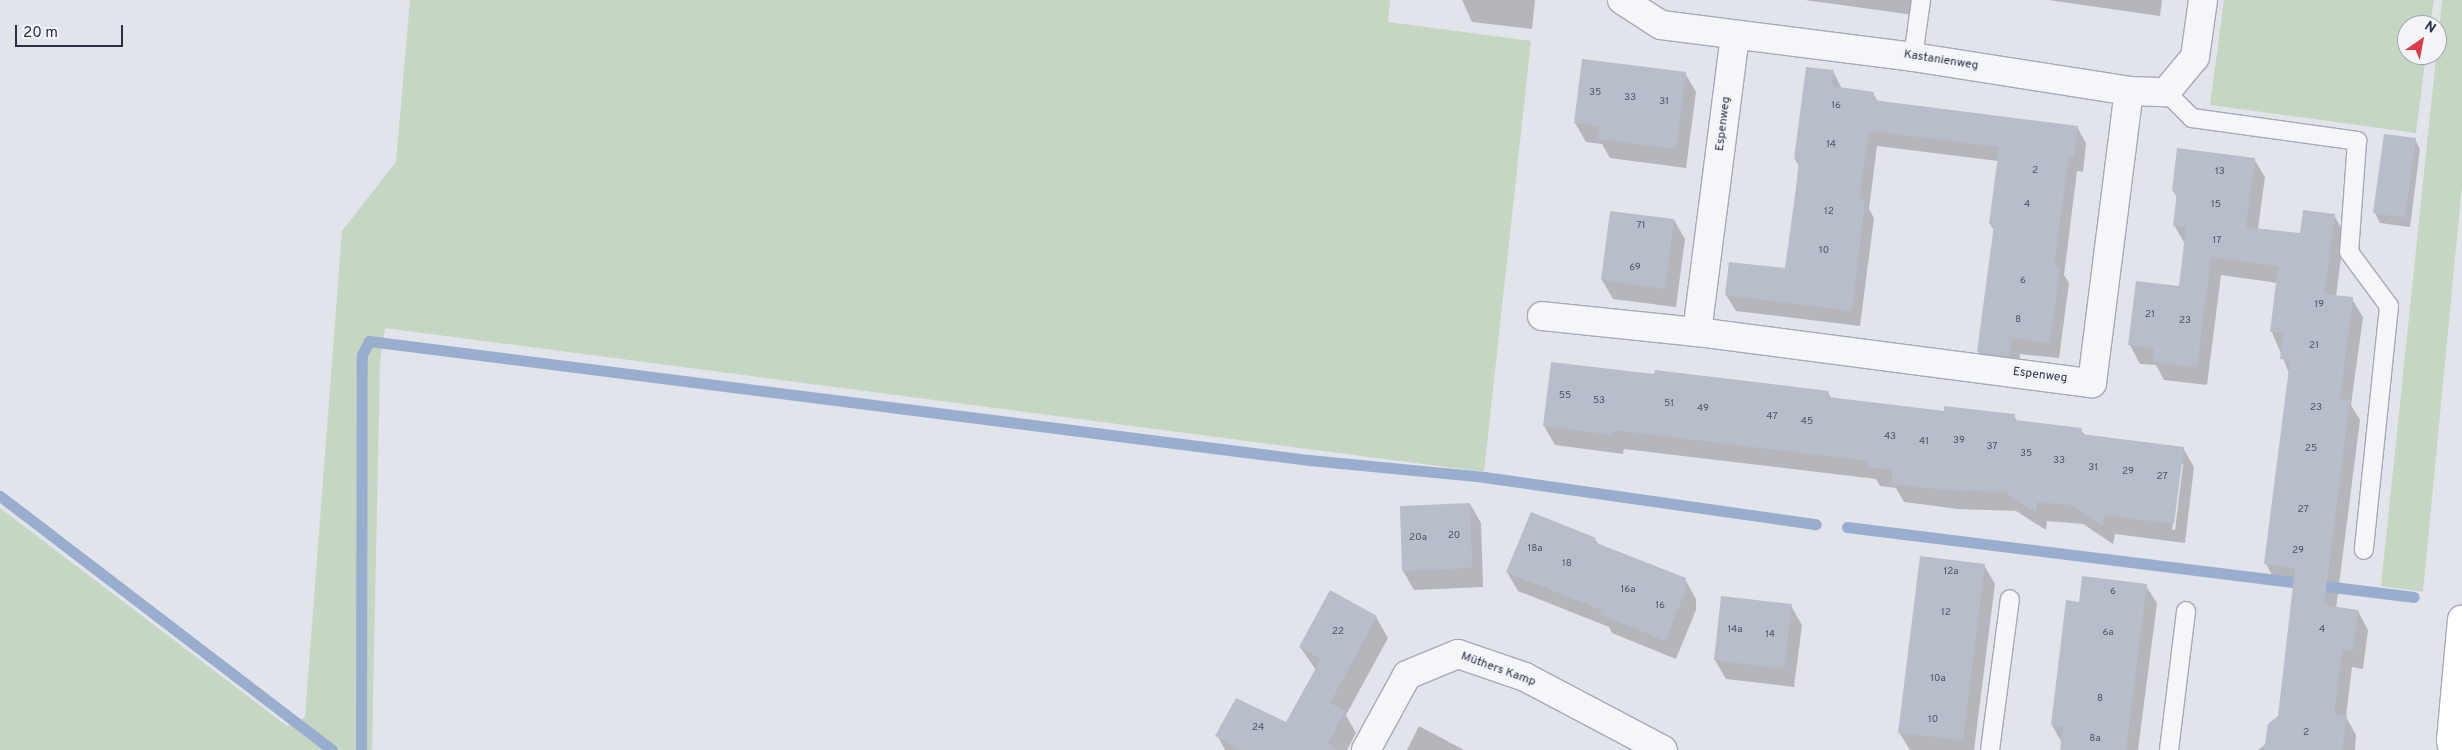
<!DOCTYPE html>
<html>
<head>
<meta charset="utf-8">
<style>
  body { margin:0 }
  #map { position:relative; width:2462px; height:750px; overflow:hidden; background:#e2e4eb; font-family:Overpass,sans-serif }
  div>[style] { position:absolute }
  .green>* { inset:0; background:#c5d6c2 }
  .shadow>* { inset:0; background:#0003 }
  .stream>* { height:11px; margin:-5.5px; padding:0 5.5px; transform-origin:5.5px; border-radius:5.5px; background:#99aecf }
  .building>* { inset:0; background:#b8bdca }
  .roads { filter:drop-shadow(1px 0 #a6aab6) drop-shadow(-1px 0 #a6aab6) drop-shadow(0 1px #a6aab6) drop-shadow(0 -1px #a6aab6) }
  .lane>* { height:18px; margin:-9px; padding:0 9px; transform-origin:9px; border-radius:9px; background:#f5f6f9 }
  .street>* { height:28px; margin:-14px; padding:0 14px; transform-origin:14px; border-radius:14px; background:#f5f6f9 }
  .secondary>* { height:28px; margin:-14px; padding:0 14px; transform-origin:14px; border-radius:14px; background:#fff }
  span { translate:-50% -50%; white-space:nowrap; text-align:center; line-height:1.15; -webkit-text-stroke:5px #f2f4f8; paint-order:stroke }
  .number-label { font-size:10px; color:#4c5366 }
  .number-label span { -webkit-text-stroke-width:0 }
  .street-label { font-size:12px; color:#283045 }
  .north { position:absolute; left:2397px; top:15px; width:50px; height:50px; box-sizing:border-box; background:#f2f4f8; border:1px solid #a1a6b0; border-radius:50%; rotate:33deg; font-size:14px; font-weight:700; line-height:20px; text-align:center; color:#283045 }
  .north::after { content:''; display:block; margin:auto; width:18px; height:22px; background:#dc3c44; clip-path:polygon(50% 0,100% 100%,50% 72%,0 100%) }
  .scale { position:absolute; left:15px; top:25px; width:108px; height:22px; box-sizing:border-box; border:2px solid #283045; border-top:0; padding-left:6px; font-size:15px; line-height:18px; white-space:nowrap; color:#283045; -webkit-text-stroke:4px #f2f4f8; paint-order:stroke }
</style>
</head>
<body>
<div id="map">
  <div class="green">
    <div style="clip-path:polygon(410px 0,1390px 0,1388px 22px,1531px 41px,1484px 472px,385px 328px,380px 362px,372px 750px,0 750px,0 508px,287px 726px,305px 717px,342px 231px,396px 162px)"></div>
    <div style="clip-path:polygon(2224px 0,2434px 0,2430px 25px,2407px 25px,2407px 55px,2426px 55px,2416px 133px,2210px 105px)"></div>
    <div style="clip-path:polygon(2442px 0,2462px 0,2462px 185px,2423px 592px,2381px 586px)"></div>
  </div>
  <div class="shadow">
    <div style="clip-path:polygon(1462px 0,1535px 0,1532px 29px,1472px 22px)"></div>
    <div style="clip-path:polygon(1805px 0,1915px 0,1914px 15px)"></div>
    <div style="clip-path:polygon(2048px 0,2162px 0,2160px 16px)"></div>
    <div style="clip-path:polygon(1833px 71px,1842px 89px,1873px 93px,1878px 102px,2077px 127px,2086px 143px,2083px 172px,2077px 171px,2064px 275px,2069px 283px,2059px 358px,2020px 354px,2018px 372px,1988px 368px,1979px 352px,1995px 232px,1990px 224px,1998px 161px,1877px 146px,1869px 209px,1874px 218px,1860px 326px,1736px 311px,1726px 295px,1786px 269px,1799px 166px,1795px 159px)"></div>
    <div style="clip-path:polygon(1685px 73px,1696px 92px,1686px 168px,1610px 158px,1602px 144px,1586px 142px,1575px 123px)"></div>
    <div style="clip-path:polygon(2415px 139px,2420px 149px,2410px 227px,2380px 223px,2375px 213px)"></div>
    <div style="clip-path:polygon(2254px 159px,2265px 177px,2258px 229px,2301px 234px,2334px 215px,2344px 233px,2336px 297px,2352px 299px,2363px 317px,2351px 405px,2360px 420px,2336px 608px,2358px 611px,2368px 630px,2363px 669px,2352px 667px,2346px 717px,2356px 735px,2355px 750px,2258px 750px,2267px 743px,2279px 717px,2295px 584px,2276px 582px,2266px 564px,2289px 373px,2272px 332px,2278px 283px,2221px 275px,2207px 385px,2164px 380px,2156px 365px,2140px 364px,2130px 345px,2180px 288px,2185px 244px,2174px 225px,2177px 197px,2173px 191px)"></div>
    <div style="clip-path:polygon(1674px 220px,1685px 239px,1676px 307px,1613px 299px,1602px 280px)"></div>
    <div style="clip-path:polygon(evenodd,1828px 392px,1831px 398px,1945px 413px,2014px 416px,2017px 421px,2081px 430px,2085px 435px,2183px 448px,2194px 467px,2185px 543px,2115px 534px,2113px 544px,2083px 524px,2047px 521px,2046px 530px,2016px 511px,1958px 509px,1904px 502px,1896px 488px,1880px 486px,1876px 479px,1624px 449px,1623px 454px,1555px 445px,1544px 426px,1828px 392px,2180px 464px,2183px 464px,2175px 530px,2172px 530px,2180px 464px)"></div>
    <div style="clip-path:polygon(1470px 504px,1481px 523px,1483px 587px,1414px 590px,1403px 571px)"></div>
    <div style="clip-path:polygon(1595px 539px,1599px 545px,1685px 579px,1696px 599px,1696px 610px,1676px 659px,1612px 633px,1609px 627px,1518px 591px,1507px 572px)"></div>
    <div style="clip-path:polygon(1984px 565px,1995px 584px,1974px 750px,1910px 750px,1899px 732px)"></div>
    <div style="clip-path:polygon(2146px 586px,2157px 603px,2138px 750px,2062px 750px,2062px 743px,2052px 725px,2067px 601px,2080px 603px)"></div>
    <div style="clip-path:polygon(1791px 606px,1802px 625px,1794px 687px,1726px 679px,1715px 660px)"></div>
    <div style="clip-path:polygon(1376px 617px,1388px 638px,1346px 715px,1356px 733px,1347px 750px,1225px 750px,1217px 735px,1287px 724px,1316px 670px,1300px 647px)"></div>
    <div style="clip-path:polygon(1419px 726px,1464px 750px,1407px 750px)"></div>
  </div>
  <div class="stream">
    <div style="left:0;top:496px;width:418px;rotate:37.4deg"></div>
    <div style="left:1847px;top:527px;width:571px;rotate:7.04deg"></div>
    <div style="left:361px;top:750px;width:395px;rotate:-89.9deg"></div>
    <div style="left:362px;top:355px;width:16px;rotate:-63deg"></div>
    <div style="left:369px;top:341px;width:948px;rotate:7.22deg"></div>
    <div style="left:1309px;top:460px;width:176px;rotate:5.5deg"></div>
    <div style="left:1484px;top:477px;width:335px;rotate:8.1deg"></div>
  </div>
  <div class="building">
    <div style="clip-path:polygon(1582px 59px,1686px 72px,1676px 149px,1597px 139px,1599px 126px,1574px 123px)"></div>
    <div style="clip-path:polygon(1806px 67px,1834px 70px,1832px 86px,1874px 92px,1873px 100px,2078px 126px,2074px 157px,2069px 156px,2054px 265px,2060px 266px,2050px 343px,2012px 338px,2009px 357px,1977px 352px,1994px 225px,1989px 224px,1999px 147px,1869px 131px,1859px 200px,1865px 201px,1852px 311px,1725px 295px,1729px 262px,1785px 268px,1795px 196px,1799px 160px,1794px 159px)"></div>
    <div style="clip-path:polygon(2384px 134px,2416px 138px,2405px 218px,2373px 213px)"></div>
    <div style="clip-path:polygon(2177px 148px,2255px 158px,2246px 227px,2300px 233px,2303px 210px,2335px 214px,2324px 294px,2353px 297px,2340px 399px,2350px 400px,2324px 605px,2358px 610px,2353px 651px,2342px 649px,2334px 714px,2347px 716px,2342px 750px,2264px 750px,2268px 724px,2278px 716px,2295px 568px,2264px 564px,2290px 360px,2280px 359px,2283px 333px,2270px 332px,2278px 266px,2211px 257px,2197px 367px,2152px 362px,2154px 349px,2128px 345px,2136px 281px,2179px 286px,2186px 227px,2173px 226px,2177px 191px,2172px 191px)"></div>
    <div style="clip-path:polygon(1610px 211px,1674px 219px,1665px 289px,1601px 280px)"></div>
    <div style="clip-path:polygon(1551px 362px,1654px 374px,1655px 370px,1829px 391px,1828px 397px,1944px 411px,1944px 406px,2015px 414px,2014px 420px,2082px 428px,2081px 434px,2184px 447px,2174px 524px,2104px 515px,2103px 526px,2071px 505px,2037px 502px,2036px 512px,2004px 492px,1946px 490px,1892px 484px,1892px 470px,1868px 467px,1869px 461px,1614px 430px,1613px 435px,1543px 426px)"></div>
    <div style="clip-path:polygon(1470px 503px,1472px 568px,1402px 571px,1400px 506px)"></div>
    <div style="clip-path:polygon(1531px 512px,1596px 538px,1594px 542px,1686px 578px,1686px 590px,1665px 641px,1600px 614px,1601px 610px,1506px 572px)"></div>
    <div style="clip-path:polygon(1920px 556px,1985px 564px,1963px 740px,1898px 733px)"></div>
    <div style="clip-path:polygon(2082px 576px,2147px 584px,2126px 750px,2060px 750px,2063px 727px,2051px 725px,2066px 600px,2079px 602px)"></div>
    <div style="clip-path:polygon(1330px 590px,1377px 616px,1330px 703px,1345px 711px,1328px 744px,1338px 750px,1242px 750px,1215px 736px,1236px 698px,1286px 722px,1321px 659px,1299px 647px)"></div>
    <div style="clip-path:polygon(1721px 596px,1792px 604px,1784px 669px,1714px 660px)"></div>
  </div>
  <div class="roads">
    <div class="lane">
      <div style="left:1913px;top:57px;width:58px;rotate:-82deg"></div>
      <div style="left:2166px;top:92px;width:37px;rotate:45deg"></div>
      <div style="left:2192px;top:118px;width:167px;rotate:7.9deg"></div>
      <div style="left:2357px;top:141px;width:111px;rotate:94.1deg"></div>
      <div style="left:2349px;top:252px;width:67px;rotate:53.5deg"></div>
      <div style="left:2389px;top:306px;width:245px;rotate:95.9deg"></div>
      <div style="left:1990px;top:750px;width:152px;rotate:-82.5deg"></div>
      <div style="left:2169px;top:750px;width:140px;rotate:-83deg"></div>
    </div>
    <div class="street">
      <div style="left:1622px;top:0;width:46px;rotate:32.7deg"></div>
      <div style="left:1661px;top:25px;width:254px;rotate:7.2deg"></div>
      <div style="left:1913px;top:57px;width:219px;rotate:8.9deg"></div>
      <div style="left:2129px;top:91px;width:37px;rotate:2deg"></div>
      <div style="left:2166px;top:92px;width:45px;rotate:-50.4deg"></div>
      <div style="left:2195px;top:57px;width:58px;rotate:-82deg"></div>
      <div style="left:1542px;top:316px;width:156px;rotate:5.9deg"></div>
      <div style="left:1697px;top:332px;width:398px;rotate:7.4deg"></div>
      <div style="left:2092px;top:383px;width:294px;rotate:-82.8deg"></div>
      <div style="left:1697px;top:332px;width:299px;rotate:-82.7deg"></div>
      <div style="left:1366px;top:750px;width:85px;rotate:-61.3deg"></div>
      <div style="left:1407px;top:675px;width:55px;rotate:-22.4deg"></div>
      <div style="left:1458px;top:654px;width:71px;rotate:18.9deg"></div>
      <div style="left:1525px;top:677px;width:156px;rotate:27.9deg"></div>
    </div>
    <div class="secondary">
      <div style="left:2453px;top:750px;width:10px;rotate:-101deg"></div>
      <div style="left:2451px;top:740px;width:121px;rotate:-84.8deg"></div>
    </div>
  </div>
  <div class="number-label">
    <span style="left:1595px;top:93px">35</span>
    <span style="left:1630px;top:98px">33</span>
    <span style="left:1664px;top:102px">31</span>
    <span style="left:1836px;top:106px">16</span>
    <span style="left:1831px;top:145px">14</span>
    <span style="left:2035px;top:171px">2</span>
    <span style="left:2220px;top:172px">13</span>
    <span style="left:2027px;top:205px">4</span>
    <span style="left:2216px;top:205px">15</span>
    <span style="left:1829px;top:212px">12</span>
    <span style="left:1641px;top:226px">71</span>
    <span style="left:2217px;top:241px">17</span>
    <span style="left:1824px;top:251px">10</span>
    <span style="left:1635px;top:268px">69</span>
    <span style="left:2023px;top:281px">6</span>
    <span style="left:2319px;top:305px">19</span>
    <span style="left:2150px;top:315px">21</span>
    <span style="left:2018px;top:320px">8</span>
    <span style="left:2185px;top:321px">23</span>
    <span style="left:2314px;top:346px">21</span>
    <span style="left:1565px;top:396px">55</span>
    <span style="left:1599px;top:401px">53</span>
    <span style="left:1669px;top:404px">51</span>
    <span style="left:2316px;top:408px">23</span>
    <span style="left:1703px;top:409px">49</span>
    <span style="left:1772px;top:417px">47</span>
    <span style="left:1807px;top:422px">45</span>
    <span style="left:1890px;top:437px">43</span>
    <span style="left:1959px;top:441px">39</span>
    <span style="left:1924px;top:442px">41</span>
    <span style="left:1992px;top:447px">37</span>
    <span style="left:2311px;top:449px">25</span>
    <span style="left:2026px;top:454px">35</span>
    <span style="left:2059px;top:461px">33</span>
    <span style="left:2093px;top:468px">31</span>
    <span style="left:2128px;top:472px">29</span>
    <span style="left:2162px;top:477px">27</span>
    <span style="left:2303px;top:510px">27</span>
    <span style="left:1454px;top:536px">20</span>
    <span style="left:1418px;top:538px">20a</span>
    <span style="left:1535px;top:549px">18a</span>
    <span style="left:2298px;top:551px">29</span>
    <span style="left:1567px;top:564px">18</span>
    <span style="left:1951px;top:572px">12a</span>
    <span style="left:1628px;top:590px">16a</span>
    <span style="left:2113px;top:592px">6</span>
    <span style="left:1660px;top:606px">16</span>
    <span style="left:1946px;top:613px">12</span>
    <span style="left:1735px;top:630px">14a</span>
    <span style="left:2322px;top:630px">4</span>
    <span style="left:1338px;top:632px">22</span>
    <span style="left:2108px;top:633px">6a</span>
    <span style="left:1770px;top:635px">14</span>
    <span style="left:1938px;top:679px">10a</span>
    <span style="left:2100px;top:699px">8</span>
    <span style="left:1933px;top:720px">10</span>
    <span style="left:1258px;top:728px">24</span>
    <span style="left:2306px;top:733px">2</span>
    <span style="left:2095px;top:739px">8a</span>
  </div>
  <div class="street-label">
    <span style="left:1941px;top:61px;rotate:9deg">Kastanienweg</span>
    <span style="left:1724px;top:124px;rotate:-83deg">Espenweg</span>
    <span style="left:2040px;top:376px;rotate:7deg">Espenweg</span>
    <span style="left:1498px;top:670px;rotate:20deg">Müthers Kamp</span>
  </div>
  <div class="north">N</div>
  <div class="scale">20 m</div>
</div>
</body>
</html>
